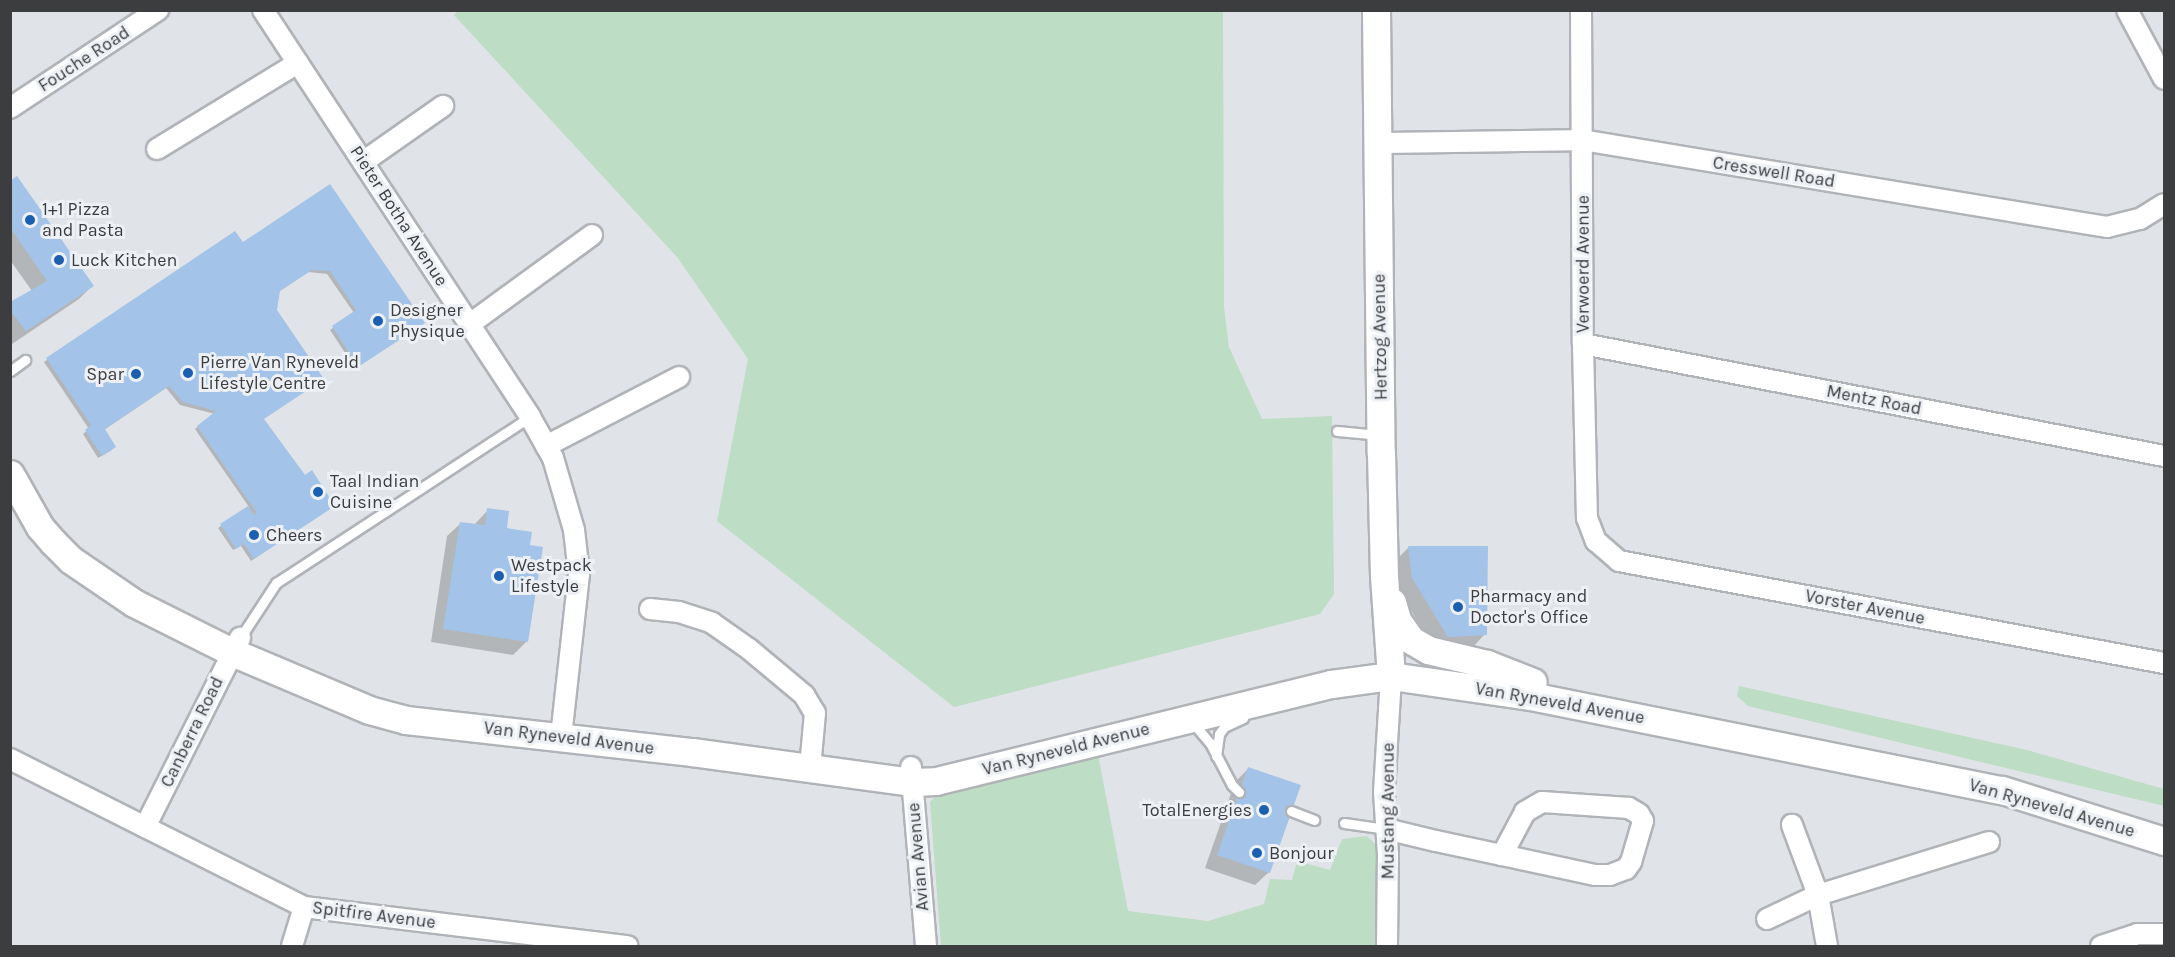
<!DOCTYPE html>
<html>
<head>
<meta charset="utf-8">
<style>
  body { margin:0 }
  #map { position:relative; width:2175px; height:957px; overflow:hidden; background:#e0e4e8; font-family:Karla,sans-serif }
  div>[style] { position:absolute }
  .green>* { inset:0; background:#bdddc4 }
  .shadow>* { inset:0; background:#0003 }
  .building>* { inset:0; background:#a4c3e8 }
  .roads { filter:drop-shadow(2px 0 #b0b3b8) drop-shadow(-2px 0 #b0b3b8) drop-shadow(0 2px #b0b3b8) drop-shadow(0 -2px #b0b3b8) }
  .lane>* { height:9px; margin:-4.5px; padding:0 4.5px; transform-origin:4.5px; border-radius:4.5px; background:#fff }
  .street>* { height:20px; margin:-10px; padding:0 10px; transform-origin:10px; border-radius:10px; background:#fff }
  .secondary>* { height:27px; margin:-13.5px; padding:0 13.5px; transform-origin:13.5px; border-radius:13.5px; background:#fff }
  .dots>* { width:16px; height:16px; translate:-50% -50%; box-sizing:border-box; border:3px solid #edf1f5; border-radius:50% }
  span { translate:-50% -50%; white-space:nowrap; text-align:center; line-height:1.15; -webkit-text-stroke:6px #edf1f5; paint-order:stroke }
  .street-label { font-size:18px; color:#3c3d3f }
  .poi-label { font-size:18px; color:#3c3d3f }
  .left { translate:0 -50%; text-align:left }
  .right { translate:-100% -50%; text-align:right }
  .frame { position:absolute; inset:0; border:12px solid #3c3d3f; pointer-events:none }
</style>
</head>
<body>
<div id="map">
  <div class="green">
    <div style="clip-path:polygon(459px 10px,1223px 11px,1224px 307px,1229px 347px,1262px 419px,1332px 416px,1334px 594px,1320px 614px,954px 707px,717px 521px,748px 359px,677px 257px,454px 15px)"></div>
    <div style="clip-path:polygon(1739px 686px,2027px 750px,2164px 789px,2164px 806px,1748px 706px,1737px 696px)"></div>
    <div style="clip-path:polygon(1097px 749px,1128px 911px,1208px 921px,1264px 904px,1270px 879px,1292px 880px,1297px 861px,1330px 870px,1342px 839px,1367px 836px,1388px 856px,1386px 946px,941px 946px,930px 802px,953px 779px)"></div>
  </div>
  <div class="shadow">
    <div style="clip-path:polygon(10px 182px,92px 286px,79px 299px,12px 344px,10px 304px,32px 291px,10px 260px)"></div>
    <div style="clip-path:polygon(330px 186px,421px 326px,355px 368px,330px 330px,354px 313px,327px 274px,308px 272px,278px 292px,262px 419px,330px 508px,251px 561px,241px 546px,233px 550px,218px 528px,249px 507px,195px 429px,215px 414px,180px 405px,166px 388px,104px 430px,112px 450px,98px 458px,83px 434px,89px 429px,44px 362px,235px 233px,242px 244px)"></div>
    <div style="clip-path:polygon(488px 510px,505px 529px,528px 546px,527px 641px,513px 655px,431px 642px,447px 536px,461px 523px,474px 525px)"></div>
    <div style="clip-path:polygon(1408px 548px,1487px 548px,1485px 634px,1472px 648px,1435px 650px,1400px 592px,1395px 561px)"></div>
    <div style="clip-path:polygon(1248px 769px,1269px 872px,1255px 885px,1205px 868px,1235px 782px)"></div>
  </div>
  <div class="building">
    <div style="clip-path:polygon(17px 176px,94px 286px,26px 331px,10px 310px,10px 302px,47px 281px,10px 227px,10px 181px)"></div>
    <div style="clip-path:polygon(330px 184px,425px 323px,358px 367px,332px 326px,356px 310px,330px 271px,312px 270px,280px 291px,277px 310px,324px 379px,264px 419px,305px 475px,312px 470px,335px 506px,254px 559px,244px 544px,236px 549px,220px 524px,248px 506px,254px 515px,257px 513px,197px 426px,216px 411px,183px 402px,169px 386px,105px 429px,116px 447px,102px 456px,85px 430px,91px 425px,46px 358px,235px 231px,243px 242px)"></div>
    <div style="clip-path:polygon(487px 508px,509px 511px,507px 528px,532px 532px,530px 545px,543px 547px,528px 642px,443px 629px,460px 522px,485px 525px)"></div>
    <div style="clip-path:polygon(1408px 546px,1488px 546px,1487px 635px,1448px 637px,1412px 578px)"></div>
    <div style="clip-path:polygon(1248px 767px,1301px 785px,1270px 873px,1217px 855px)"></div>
  </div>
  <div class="roads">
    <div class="lane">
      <div style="left:10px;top:371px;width:19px;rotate:-36deg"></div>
      <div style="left:1337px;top:431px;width:42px;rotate:5.4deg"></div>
      <div style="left:240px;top:638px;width:66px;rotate:-56.8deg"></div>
      <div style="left:276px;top:583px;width:303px;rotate:-33.2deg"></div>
      <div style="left:1193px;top:723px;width:26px;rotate:50deg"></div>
      <div style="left:1210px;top:743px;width:47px;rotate:62.4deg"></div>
      <div style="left:1232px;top:785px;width:10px;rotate:45deg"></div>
      <div style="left:1216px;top:756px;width:22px;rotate:-82deg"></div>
      <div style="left:1219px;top:734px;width:9px;rotate:-54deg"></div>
      <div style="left:1224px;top:727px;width:21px;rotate:-25deg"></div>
      <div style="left:1291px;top:811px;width:25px;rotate:21deg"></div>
      <div style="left:1344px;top:823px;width:42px;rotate:8.1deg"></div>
    </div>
    <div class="street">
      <div style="left:263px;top:10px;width:487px;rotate:56.7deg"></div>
      <div style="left:530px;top:417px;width:47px;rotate:60.7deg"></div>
      <div style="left:553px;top:458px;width:75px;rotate:73.7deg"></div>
      <div style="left:574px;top:530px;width:44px;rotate:83.5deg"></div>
      <div style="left:579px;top:574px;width:164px;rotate:96.3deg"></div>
      <div style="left:1581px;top:10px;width:334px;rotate:89.7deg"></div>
      <div style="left:1583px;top:344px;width:174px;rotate:88.7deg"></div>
      <div style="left:1587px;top:518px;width:25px;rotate:69deg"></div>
      <div style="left:1596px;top:541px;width:30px;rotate:41deg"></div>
      <div style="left:1619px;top:561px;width:554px;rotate:10.6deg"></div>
      <div style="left:2127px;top:10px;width:78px;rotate:61.8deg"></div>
      <div style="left:10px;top:108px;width:178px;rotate:-33.5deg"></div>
      <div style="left:1377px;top:143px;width:205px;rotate:-0.8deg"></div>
      <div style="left:1582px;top:140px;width:532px;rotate:9.41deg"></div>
      <div style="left:2107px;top:227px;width:34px;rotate:-14deg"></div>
      <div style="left:2140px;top:219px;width:28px;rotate:-32deg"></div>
      <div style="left:157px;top:149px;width:165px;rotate:-31.4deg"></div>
      <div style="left:363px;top:162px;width:98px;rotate:-35deg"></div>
      <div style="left:470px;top:324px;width:151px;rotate:-36.1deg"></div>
      <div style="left:1583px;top:344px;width:592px;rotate:10.91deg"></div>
      <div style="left:546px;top:446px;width:150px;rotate:-27.4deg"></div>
      <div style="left:650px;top:609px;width:29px;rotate:6deg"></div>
      <div style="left:679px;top:612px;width:35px;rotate:18deg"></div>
      <div style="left:712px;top:623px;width:45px;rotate:35.1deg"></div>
      <div style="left:749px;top:649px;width:72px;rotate:39.9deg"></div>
      <div style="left:804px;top:695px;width:21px;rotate:59deg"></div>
      <div style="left:815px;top:713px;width:55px;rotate:95.2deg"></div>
      <div style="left:10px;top:759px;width:329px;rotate:26.7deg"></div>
      <div style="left:304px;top:907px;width:326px;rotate:6.9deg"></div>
      <div style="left:911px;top:767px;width:180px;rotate:85.2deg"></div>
      <div style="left:145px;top:827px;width:212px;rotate:-63.3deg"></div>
      <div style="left:1386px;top:829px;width:51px;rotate:13.5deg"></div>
      <div style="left:1436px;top:841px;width:67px;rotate:12deg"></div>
      <div style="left:1502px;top:855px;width:95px;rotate:12.1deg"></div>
      <div style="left:1595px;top:875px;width:15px"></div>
      <div style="left:1610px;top:875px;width:17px;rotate:-21deg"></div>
      <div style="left:1626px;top:869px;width:9px;rotate:-54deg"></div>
      <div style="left:1631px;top:862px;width:43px;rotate:-73.7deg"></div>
      <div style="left:1643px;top:821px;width:8px;rotate:-120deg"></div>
      <div style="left:1639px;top:814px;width:12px;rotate:-149deg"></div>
      <div style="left:1629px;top:808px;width:87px;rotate:-176.1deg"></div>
      <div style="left:1542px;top:802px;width:20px;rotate:150deg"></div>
      <div style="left:1525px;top:812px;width:49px;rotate:118.1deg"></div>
      <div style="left:1767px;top:919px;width:56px;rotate:-25.2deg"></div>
      <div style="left:1818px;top:895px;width:75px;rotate:-110.4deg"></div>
      <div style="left:292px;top:946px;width:41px;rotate:-72.9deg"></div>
      <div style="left:1387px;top:946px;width:91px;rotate:-89.4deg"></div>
      <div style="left:1388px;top:855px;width:63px;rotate:-93.6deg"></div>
      <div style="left:1384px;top:792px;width:116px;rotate:-86.5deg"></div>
      <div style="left:1827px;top:946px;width:52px;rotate:-100deg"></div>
      <div style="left:1818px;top:895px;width:179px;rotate:-17.2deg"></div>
      <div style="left:2101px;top:946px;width:38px;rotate:-18deg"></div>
      <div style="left:2137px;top:934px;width:27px"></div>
    </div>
    <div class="secondary">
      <div style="left:1376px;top:10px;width:443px;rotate:89.4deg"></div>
      <div style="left:1381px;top:453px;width:123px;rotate:88.6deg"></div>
      <div style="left:1384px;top:576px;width:100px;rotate:86deg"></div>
      <div style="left:10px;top:474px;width:61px;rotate:60.5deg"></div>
      <div style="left:40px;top:527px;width:20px;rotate:49deg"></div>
      <div style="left:53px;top:542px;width:25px;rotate:45deg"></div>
      <div style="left:71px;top:560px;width:76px;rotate:34.3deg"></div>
      <div style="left:134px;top:603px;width:110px;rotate:26.6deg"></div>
      <div style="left:232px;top:652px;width:149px;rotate:22.9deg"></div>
      <div style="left:369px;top:710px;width:38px;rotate:15deg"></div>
      <div style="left:406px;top:720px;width:288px;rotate:6.4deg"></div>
      <div style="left:692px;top:752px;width:221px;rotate:7.8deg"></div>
      <div style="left:911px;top:782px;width:25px;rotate:-2deg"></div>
      <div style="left:936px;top:781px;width:407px;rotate:-13.8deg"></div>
      <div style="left:1331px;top:684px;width:61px;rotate:-7.6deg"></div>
      <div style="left:1391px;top:676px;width:140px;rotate:8.2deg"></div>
      <div style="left:1530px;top:696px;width:481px;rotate:11.3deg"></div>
      <div style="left:2002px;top:790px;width:170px;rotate:17.5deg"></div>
      <div style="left:1392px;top:602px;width:19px;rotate:74deg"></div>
      <div style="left:1397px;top:620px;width:24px;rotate:55deg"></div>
      <div style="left:1411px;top:640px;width:20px;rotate:30deg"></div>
      <div style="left:1428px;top:650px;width:61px;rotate:13.3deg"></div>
      <div style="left:1487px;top:664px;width:49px;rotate:21.4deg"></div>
    </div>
  </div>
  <div class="dots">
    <div style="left:30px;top:220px;background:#1c5eaf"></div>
    <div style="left:59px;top:260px;background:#1c5eaf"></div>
    <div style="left:378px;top:321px;background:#1c5eaf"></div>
    <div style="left:188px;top:373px;background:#1c5eaf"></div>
    <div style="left:136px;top:374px;background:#1c5eaf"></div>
    <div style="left:318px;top:492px;background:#1c5eaf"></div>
    <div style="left:254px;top:535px;background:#1c5eaf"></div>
    <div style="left:499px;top:576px;background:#1c5eaf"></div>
    <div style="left:1458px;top:607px;background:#1c5eaf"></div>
    <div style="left:1264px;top:810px;background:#1c5eaf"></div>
    <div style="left:1257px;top:853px;background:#1c5eaf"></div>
  </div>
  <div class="street-label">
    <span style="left:84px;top:59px;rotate:-33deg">Fouche Road</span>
    <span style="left:1774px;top:172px;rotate:9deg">Cresswell Road</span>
    <span style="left:399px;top:216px;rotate:57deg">Pieter Botha Avenue</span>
    <span style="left:1583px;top:264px;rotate:-90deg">Verwoerd Avenue</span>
    <span style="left:1380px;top:337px;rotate:-91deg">Hertzog Avenue</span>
    <span style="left:1874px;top:400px;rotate:11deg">Mentz Road</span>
    <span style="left:1865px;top:607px;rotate:11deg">Vorster Avenue</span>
    <span style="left:1560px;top:703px;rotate:10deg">Van Ryneveld Avenue</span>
    <span style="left:192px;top:732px;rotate:-64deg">Canberra Road</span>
    <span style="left:569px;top:738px;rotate:7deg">Van Ryneveld Avenue</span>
    <span style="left:1066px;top:749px;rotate:-14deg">Van Ryneveld Avenue</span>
    <span style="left:2052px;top:808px;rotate:16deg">Van Ryneveld Avenue</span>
    <span style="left:1388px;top:811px;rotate:-90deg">Mustang Avenue</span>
    <span style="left:918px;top:857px;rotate:-95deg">Avian Avenue</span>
    <span style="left:374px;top:915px;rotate:7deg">Spitfire Avenue</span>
  </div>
  <div class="poi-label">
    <span class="left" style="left:42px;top:220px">1+1 Pizza<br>and Pasta</span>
    <span class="left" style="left:71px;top:260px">Luck Kitchen</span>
    <span class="left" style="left:390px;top:321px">Designer<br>Physique</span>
    <span class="left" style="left:200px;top:373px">Pierre Van Ryneveld<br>Lifestyle Centre</span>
    <span class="right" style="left:124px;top:374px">Spar</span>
    <span class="left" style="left:330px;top:492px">Taal Indian<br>Cuisine</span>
    <span class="left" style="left:266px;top:535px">Cheers</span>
    <span class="left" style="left:511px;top:576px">Westpack<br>Lifestyle</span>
    <span class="left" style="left:1470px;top:607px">Pharmacy and<br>Doctor's Office</span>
    <span class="right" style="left:1252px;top:810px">TotalEnergies</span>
    <span class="left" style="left:1269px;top:853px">Bonjour</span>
  </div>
  <div class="frame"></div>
</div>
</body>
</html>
